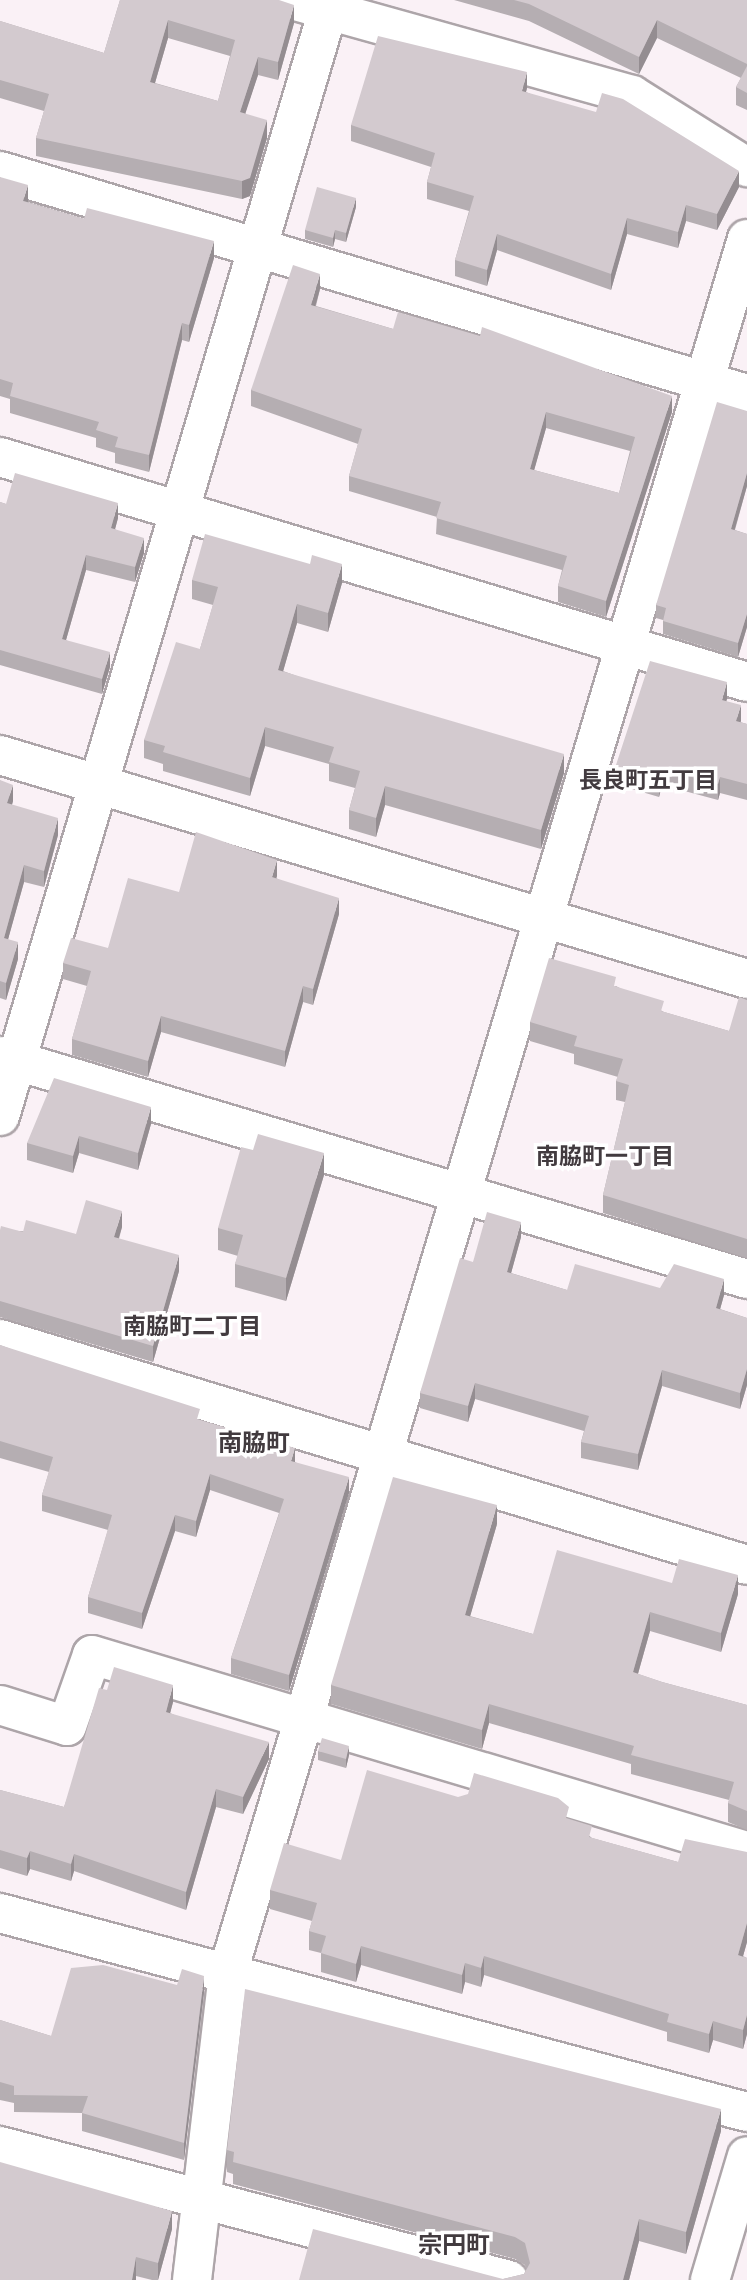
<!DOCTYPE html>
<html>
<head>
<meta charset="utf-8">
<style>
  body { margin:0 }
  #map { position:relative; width:747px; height:2280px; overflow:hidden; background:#faf1f6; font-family:"Asap Condensed","Noto Sans JP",sans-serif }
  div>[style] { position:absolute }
  .roads { filter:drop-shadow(2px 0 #ada5a9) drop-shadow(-2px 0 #ada5a9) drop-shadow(0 2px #ada5a9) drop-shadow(0 -2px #ada5a9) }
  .minor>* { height:38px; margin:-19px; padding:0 19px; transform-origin:19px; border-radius:19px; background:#fff }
  .wall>* { inset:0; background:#b5aeb2 }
  .shaded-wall>* { inset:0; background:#948d91 }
  .building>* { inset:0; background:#d3cacf }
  span { translate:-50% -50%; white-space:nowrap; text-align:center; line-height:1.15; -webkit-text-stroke:7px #fff; paint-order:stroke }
  .neighbourhood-label { font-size:23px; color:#423b3f; font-weight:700 }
  .quarter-label { font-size:24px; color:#423b3f; font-weight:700 }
</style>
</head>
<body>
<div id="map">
  <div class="roads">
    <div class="minor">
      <div style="left:292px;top:0;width:353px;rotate:15.6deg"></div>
      <div style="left:632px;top:95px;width:136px;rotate:32.1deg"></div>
      <div style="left:0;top:171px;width:780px;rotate:16.62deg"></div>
      <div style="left:0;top:457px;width:780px;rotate:16.76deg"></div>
      <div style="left:0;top:755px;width:780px;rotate:16.69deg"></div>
      <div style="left:0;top:1056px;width:780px;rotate:16.62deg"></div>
      <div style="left:0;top:1116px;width:1164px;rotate:-73.48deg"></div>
      <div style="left:0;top:1339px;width:780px;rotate:16.83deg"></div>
      <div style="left:0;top:1705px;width:70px;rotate:17.4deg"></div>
      <div style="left:67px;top:1726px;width:75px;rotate:-70.6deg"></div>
      <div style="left:92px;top:1655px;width:684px;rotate:16.66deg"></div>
      <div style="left:0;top:1913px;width:773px;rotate:14.92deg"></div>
      <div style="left:0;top:2146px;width:526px;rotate:14.75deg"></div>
      <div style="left:192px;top:2280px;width:310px;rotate:-83.3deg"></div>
      <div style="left:228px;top:1972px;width:1809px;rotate:-73.33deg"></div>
      <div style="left:710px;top:2280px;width:129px;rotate:-73.4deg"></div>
    </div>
  </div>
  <div class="wall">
    <div style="clip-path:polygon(evenodd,120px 0,294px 23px,278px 80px,258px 75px,245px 113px,267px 138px,250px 196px,242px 199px,36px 156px,36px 138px,44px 111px,0 98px,0 21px,104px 53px,120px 0,168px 38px,230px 56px,218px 101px,155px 83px,168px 38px)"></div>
    <div style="clip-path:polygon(454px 0,747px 0,747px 110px,736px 105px,736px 87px,741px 78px,657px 38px,639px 74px,529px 21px)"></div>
    <div style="clip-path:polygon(527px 88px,526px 92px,739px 187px,717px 230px,686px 221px,678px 248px,627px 234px,611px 290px,497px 250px,487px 286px,455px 276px,455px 260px,469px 211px,427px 199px,427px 182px,431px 167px,351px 141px,351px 125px)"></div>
    <div style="clip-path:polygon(0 177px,28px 202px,214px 258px,189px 342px,182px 340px,149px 472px,115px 463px,115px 453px,96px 447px,96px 438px,10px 413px,10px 399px,0 396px)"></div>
    <div style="clip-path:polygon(356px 207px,346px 242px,335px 239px,333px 247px,305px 239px,305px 230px)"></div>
    <div style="clip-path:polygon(evenodd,320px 289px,316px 306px,672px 412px,606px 617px,558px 602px,558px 586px,562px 570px,436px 534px,437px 517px,349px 491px,349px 476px,358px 444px,251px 406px,251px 390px,320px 289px,546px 428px,630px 451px,619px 493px,534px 470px,546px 428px)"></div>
    <div style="clip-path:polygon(747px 411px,747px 486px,735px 530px,747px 534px,747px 627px,738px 657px,663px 634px,663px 620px,656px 618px,656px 605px)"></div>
    <div style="clip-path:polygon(0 502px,6px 504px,118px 518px,115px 529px,144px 553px,135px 582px,86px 570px,66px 640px,110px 667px,102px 694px,0 665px)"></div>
    <div style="clip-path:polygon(192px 580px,342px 583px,328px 632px,297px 623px,283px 671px,564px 773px,541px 849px,385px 805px,376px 837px,349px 829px,349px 810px,355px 788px,329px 781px,329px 764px,265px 746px,250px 796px,163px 771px,163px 764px,144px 758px,144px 740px,200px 649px,213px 605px,192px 599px)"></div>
    <div style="clip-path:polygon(727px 699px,726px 701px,740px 722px,747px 724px,747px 800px,720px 793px,718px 800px,662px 785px,659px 797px,615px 784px,615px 768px)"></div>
    <div style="clip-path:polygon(0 780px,13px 801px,12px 805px,58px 835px,44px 887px,24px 882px,8px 939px,18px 959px,6px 1000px,0 998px)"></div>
    <div style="clip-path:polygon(277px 876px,276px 878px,339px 914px,313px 1005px,303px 1002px,285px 1067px,161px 1032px,148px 1077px,72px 1055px,72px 1039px,87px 986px,63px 979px,63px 963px,108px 948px,179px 892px)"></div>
    <div style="clip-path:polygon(616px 986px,664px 1012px,729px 1031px,747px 1000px,747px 1258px,603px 1213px,603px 1195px,625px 1102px,616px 1100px,616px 1081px,618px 1077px,574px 1064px,574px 1054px,530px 1041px,530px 1022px)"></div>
    <div style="clip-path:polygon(151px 1124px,138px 1170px,79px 1153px,73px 1173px,27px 1160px,27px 1143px)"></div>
    <div style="clip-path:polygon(324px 1175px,286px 1301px,235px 1287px,235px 1264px,238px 1256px,218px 1250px,218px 1228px)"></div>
    <div style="clip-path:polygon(122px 1227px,119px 1239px,179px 1271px,153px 1362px,0 1317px,0 1230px,76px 1234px)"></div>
    <div style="clip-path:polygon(521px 1237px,511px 1273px,567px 1290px,660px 1288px,724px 1295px,720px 1309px,747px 1318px,747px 1385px,740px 1409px,662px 1386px,638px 1470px,581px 1458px,581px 1442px,584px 1431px,475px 1399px,468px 1422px,420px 1408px,420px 1393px,473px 1262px)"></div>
    <div style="clip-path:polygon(0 1345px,200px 1420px,295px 1462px,349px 1493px,289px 1691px,231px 1674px,231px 1658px,279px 1513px,210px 1490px,196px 1537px,175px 1531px,142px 1629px,88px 1613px,88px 1597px,108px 1530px,42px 1511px,42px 1495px,49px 1472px,0 1458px)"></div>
    <div style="clip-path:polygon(497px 1524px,470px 1616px,533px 1634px,672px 1583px,738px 1594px,721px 1652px,650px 1631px,638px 1674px,662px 1682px,747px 1705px,747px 1830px,728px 1822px,728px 1803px,729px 1800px,631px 1774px,631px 1764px,489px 1723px,482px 1749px,331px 1704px,331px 1685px)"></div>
    <div style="clip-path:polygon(107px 1690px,173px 1702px,170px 1713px,269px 1759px,243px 1814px,216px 1807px,186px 1910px,74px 1871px,71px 1881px,30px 1869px,27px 1876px,0 1868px,0 1790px,64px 1807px)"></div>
    <div style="clip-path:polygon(318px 1751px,349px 1755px,346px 1768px,318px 1760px)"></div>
    <div style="clip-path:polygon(458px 1797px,569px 1819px,592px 1838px,678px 1862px,747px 1852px,747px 1942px,743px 1956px,747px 1958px,747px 2034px,743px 2049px,713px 2040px,709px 2053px,667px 2041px,667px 2032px,484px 1975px,481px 1987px,465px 1982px,462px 1994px,361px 1965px,356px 1982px,321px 1972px,321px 1953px,309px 1950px,309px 1931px,312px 1921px,270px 1909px,270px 1890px,341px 1860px)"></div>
    <div style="clip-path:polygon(204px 1993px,184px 2160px,82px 2131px,82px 2113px,14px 2112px,14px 2103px,0 2100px,0 2020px,51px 2036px)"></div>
    <div style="clip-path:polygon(721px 2131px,686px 2254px,639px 2241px,629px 2280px,299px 2280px,503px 2279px,524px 2274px,526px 2270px,525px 2265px,515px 2259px,233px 2184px,233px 2174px,227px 2172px,227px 2150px)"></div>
    <div style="clip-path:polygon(172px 2229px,158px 2280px,152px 2280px,136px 2276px,136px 2280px,0 2280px)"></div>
  </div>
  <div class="shaded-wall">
    <div style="clip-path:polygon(294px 5px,294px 23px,278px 80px,278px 62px)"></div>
    <div style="clip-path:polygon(168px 20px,168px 38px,150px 100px,150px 82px)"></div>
    <div style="clip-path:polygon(657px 20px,657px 38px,639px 74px,639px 57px)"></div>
    <div style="clip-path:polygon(258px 57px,258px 75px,240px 130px,240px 112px)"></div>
    <div style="clip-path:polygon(527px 72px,527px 88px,522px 107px,522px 91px)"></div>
    <div style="clip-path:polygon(267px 120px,267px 138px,250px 196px,242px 199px,242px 181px)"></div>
    <div style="clip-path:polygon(739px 171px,739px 187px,717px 230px,717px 214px)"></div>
    <div style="clip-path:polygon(28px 185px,28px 202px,23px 201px)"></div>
    <div style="clip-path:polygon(356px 198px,356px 207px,346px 242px,346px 233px)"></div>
    <div style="clip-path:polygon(686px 205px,686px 221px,678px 248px,678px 232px)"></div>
    <div style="clip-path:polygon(627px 218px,627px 234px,611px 290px,611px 274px)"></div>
    <div style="clip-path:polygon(335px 230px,335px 239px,333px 247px,333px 238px)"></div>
    <div style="clip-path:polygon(497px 234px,497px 250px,487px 286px,487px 270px)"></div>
    <div style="clip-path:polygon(214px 241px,214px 258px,189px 342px,189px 325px)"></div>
    <div style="clip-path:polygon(320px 274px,320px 289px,311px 321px,311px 305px)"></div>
    <div style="clip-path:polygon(182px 323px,182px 340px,149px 472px,149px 455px)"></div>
    <div style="clip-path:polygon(672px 396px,672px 412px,606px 617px,606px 601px)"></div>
    <div style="clip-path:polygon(546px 412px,546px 428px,530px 485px,530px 469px)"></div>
    <div style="clip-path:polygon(747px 473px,747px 486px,731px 542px,731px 529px)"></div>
    <div style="clip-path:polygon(118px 503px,118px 518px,111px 544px,111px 528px)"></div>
    <div style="clip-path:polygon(144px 538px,144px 553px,135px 582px,135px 567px)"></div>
    <div style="clip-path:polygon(86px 555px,86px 570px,62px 654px,62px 639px)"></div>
    <div style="clip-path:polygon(342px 564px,342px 583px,328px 632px,328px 613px)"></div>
    <div style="clip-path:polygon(297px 604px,297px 623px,278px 689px,278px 670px)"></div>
    <div style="clip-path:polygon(747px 614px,747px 627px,738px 657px,738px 643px)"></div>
    <div style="clip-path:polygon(110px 652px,110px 667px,102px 694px,102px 679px)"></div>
    <div style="clip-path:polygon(727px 682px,727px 699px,722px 716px,722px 700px)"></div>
    <div style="clip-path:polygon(741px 705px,741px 721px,736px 737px,736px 721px)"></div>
    <div style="clip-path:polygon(265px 727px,265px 746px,250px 796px,250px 778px)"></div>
    <div style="clip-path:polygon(564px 754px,564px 773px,541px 849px,541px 830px)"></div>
    <div style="clip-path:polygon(662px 769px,662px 785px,659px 797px,659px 781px)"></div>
    <div style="clip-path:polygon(720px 777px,720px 793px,718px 800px,718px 784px)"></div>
    <div style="clip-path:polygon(13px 785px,13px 801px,7px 820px,7px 803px)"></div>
    <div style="clip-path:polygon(385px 786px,385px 805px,376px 837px,376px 818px)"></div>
    <div style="clip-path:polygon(58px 818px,58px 835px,44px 887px,44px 871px)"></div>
    <div style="clip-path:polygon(277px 860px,277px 876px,272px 893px,272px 877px)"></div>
    <div style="clip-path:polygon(24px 865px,24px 882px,4px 954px,4px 938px)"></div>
    <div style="clip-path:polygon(339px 898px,339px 914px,313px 1005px,313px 989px)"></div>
    <div style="clip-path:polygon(18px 942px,18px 959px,6px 1000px,6px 983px)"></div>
    <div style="clip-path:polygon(303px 986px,303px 1002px,285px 1067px,285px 1051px)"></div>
    <div style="clip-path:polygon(161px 1016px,161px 1032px,148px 1077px,148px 1061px)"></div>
    <div style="clip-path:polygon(151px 1107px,151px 1124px,138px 1170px,138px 1153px)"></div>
    <div style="clip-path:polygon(79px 1136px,79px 1153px,73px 1173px,73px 1156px)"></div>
    <div style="clip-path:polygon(324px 1153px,324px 1175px,286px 1301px,286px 1278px)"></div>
    <div style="clip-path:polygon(122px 1211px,122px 1227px,114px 1253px,114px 1237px)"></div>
    <div style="clip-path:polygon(521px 1222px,521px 1237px,507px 1288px,507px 1272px)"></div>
    <div style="clip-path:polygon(179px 1255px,179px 1271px,153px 1362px,153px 1346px)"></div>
    <div style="clip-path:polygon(724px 1279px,724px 1295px,716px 1324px,716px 1308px)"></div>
    <div style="clip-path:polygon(747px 1369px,747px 1385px,740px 1409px,740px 1393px)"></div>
    <div style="clip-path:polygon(662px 1370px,662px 1386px,638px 1470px,638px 1454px)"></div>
    <div style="clip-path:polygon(475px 1383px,475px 1399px,468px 1422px,468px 1406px)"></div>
    <div style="clip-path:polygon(295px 1448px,295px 1464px,291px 1461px)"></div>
    <div style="clip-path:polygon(210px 1474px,210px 1490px,196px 1537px,196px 1521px)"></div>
    <div style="clip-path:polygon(349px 1477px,349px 1493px,289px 1691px,289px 1675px)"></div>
    <div style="clip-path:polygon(497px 1505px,497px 1524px,465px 1634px,465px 1615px)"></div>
    <div style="clip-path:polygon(175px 1515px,175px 1531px,142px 1629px,142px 1613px)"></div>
    <div style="clip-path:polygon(738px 1575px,738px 1594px,721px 1652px,721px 1633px)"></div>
    <div style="clip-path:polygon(650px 1612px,650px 1631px,633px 1691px,633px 1672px)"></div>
    <div style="clip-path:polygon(173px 1685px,173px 1702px,166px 1729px,166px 1712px)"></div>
    <div style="clip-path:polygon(489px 1704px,489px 1723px,482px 1749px,482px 1730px)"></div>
    <div style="clip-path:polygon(269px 1742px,269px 1759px,243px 1814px,243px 1797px)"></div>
    <div style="clip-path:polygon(349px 1746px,349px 1755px,346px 1768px,346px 1759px)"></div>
    <div style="clip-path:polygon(216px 1789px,216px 1807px,186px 1910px,186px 1892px)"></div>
    <div style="clip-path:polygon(30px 1851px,30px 1869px,27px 1876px,27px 1858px)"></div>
    <div style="clip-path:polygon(74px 1854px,74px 1871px,71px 1881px,71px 1864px)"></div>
    <div style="clip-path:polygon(747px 1923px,747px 1942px,738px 1974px,738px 1955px)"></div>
    <div style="clip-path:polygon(361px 1946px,361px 1965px,356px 1982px,356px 1964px)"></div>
    <div style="clip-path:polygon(484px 1956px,484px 1975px,481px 1987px,481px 1968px)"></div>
    <div style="clip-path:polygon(465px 1963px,465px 1982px,462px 1994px,462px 1975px)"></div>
    <div style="clip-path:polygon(204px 1976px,204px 1993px,184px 2160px,184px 2143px)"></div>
    <div style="clip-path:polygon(747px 2015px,747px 2034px,743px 2049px,743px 2030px)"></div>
    <div style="clip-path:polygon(713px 2021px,713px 2040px,709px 2053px,709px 2034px)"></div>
    <div style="clip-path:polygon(721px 2109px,721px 2131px,686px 2254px,686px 2232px)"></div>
    <div style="clip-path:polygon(172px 2211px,172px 2229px,158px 2280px,158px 2263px)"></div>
    <div style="clip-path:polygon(639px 2219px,639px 2241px,629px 2280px,623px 2280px)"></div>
    <div style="clip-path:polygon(136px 2257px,136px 2280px,132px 2280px)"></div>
  </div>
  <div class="building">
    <div style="clip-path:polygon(evenodd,120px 0,279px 0,294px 5px,278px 62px,258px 57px,240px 112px,267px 120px,250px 178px,242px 181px,36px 138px,49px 94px,0 80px,0 21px,104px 53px,120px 0,168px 20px,235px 40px,218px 101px,150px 82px,168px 20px)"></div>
    <div style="clip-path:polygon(514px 0,747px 0,747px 64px,657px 20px,639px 57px,529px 4px)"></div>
    <div style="clip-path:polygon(378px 36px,527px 72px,522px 91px,596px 112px,602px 93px,623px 99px,739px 171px,717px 214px,686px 205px,678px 232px,627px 218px,611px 274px,497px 234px,487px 270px,455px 260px,474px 196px,427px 182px,435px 153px,351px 125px)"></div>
    <div style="clip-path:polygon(747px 66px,747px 93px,736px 87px)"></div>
    <div style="clip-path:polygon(0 177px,28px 185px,23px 201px,84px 219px,87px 208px,214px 241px,189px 325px,182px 323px,149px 455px,115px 447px,118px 437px,96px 430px,99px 422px,10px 396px,13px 383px,0 379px)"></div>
    <div style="clip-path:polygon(317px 187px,356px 198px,346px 233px,335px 230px,333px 238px,305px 230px)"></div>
    <div style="clip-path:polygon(evenodd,293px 265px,320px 274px,311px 305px,393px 329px,398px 312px,480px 336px,482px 327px,672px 396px,606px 601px,558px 586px,567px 556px,436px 518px,441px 502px,349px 476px,362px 429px,251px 390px,293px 265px,546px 412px,635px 437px,619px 493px,530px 469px,546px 412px)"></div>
    <div style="clip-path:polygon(717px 402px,747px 411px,747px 473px,731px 529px,747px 534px,747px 614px,738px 643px,663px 621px,666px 608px,656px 605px)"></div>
    <div style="clip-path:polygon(15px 473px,118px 503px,111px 528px,144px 538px,135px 567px,86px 555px,62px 639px,110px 652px,102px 679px,0 650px,0 502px,6px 504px)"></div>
    <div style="clip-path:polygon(205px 534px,310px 564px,312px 555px,342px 564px,328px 613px,297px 604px,278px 670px,564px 754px,541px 830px,385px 786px,376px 818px,349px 810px,360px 771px,329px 762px,334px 747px,265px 727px,250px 778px,163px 752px,165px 746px,144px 740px,176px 642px,200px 649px,218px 587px,192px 580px)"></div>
    <div style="clip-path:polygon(650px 661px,727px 682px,722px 700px,741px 705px,736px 721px,747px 724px,747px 784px,720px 777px,718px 784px,662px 769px,659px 781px,615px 768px)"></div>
    <div style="clip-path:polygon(0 780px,13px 785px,7px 803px,58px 818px,44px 871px,24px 865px,4px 938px,18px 942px,6px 983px,0 981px)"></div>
    <div style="clip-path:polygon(196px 832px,277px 860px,272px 877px,339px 898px,313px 989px,303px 986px,285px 1051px,161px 1016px,148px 1061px,72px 1039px,91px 971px,63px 963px,71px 938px,108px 948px,128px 878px,179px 892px)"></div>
    <div style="clip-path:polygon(549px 958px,616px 977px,614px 986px,664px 1001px,661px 1011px,729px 1031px,739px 997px,747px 1000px,747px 1239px,603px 1195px,629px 1085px,616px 1081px,623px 1059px,574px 1046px,577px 1036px,530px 1022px)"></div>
    <div style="clip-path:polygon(54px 1078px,151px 1107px,138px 1153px,79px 1136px,73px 1156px,27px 1143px)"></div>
    <div style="clip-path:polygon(258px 1134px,324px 1153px,286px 1278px,235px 1264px,243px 1235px,218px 1228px,241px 1147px,253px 1150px)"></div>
    <div style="clip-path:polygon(86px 1200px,122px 1211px,114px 1237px,179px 1255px,153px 1346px,0 1301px,0 1230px,1px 1226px,23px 1232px,26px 1220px,76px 1234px)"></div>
    <div style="clip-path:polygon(487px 1212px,521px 1222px,507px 1272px,567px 1290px,575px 1264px,660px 1288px,674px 1264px,724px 1279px,716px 1308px,747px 1318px,747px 1369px,740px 1393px,662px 1370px,638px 1454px,581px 1442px,589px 1416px,475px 1383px,468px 1406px,420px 1393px,460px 1258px,473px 1262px)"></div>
    <div style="clip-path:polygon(0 1345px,200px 1409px,197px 1419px,295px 1448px,291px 1461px,349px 1477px,289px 1675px,231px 1658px,284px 1499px,210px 1474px,196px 1521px,175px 1515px,142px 1613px,88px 1597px,112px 1515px,42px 1495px,53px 1457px,0 1441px)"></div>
    <div style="clip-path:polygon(393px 1477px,497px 1505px,465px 1615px,533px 1634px,557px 1550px,672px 1583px,679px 1559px,738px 1575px,721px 1633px,650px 1612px,633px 1672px,662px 1682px,747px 1705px,747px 1811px,728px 1803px,734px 1782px,631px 1755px,634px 1746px,489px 1704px,482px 1730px,331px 1685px)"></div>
    <div style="clip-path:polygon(114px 1667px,173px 1685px,166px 1712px,269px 1742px,243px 1797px,216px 1789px,186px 1892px,74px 1854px,71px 1864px,30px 1851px,27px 1858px,0 1850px,0 1790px,64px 1807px,99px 1688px,107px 1690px)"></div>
    <div style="clip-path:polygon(322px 1738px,349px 1746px,346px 1759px,318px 1751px)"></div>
    <div style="clip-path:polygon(367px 1770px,458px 1797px,468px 1794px,474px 1773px,558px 1798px,569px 1807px,566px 1818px,592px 1826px,589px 1837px,678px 1862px,685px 1839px,747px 1852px,747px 1923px,738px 1955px,747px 1958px,747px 2015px,743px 2030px,713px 2021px,709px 2034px,667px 2022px,669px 2014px,484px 1956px,481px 1968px,465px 1963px,462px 1975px,361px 1946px,356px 1964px,321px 1953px,326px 1936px,309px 1931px,317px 1903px,270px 1890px,284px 1843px,341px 1860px)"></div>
    <div style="clip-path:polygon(103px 1965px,177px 1985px,182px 1969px,204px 1976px,184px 2143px,82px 2113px,88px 2096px,14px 2095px,14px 2086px,0 2082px,0 2020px,51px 2036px,71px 1968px)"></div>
    <div style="clip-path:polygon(245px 1989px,721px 2109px,686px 2232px,639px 2219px,623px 2280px,299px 2280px,313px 2229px,503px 2279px,524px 2274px,530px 2263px,525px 2243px,515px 2237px,233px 2162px,234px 2152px,227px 2150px)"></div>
    <div style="clip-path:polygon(0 2162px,172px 2211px,158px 2263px,136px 2257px,132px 2280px,0 2280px)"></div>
  </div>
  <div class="neighbourhood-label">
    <span style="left:648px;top:780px">長良町五丁目</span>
    <span style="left:605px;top:1156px">南脇町一丁目</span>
    <span style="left:192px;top:1326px">南脇町二丁目</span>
  </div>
  <div class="quarter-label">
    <span style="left:254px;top:1443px">南脇町</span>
    <span style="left:454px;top:2245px">宗円町</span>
  </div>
</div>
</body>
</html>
